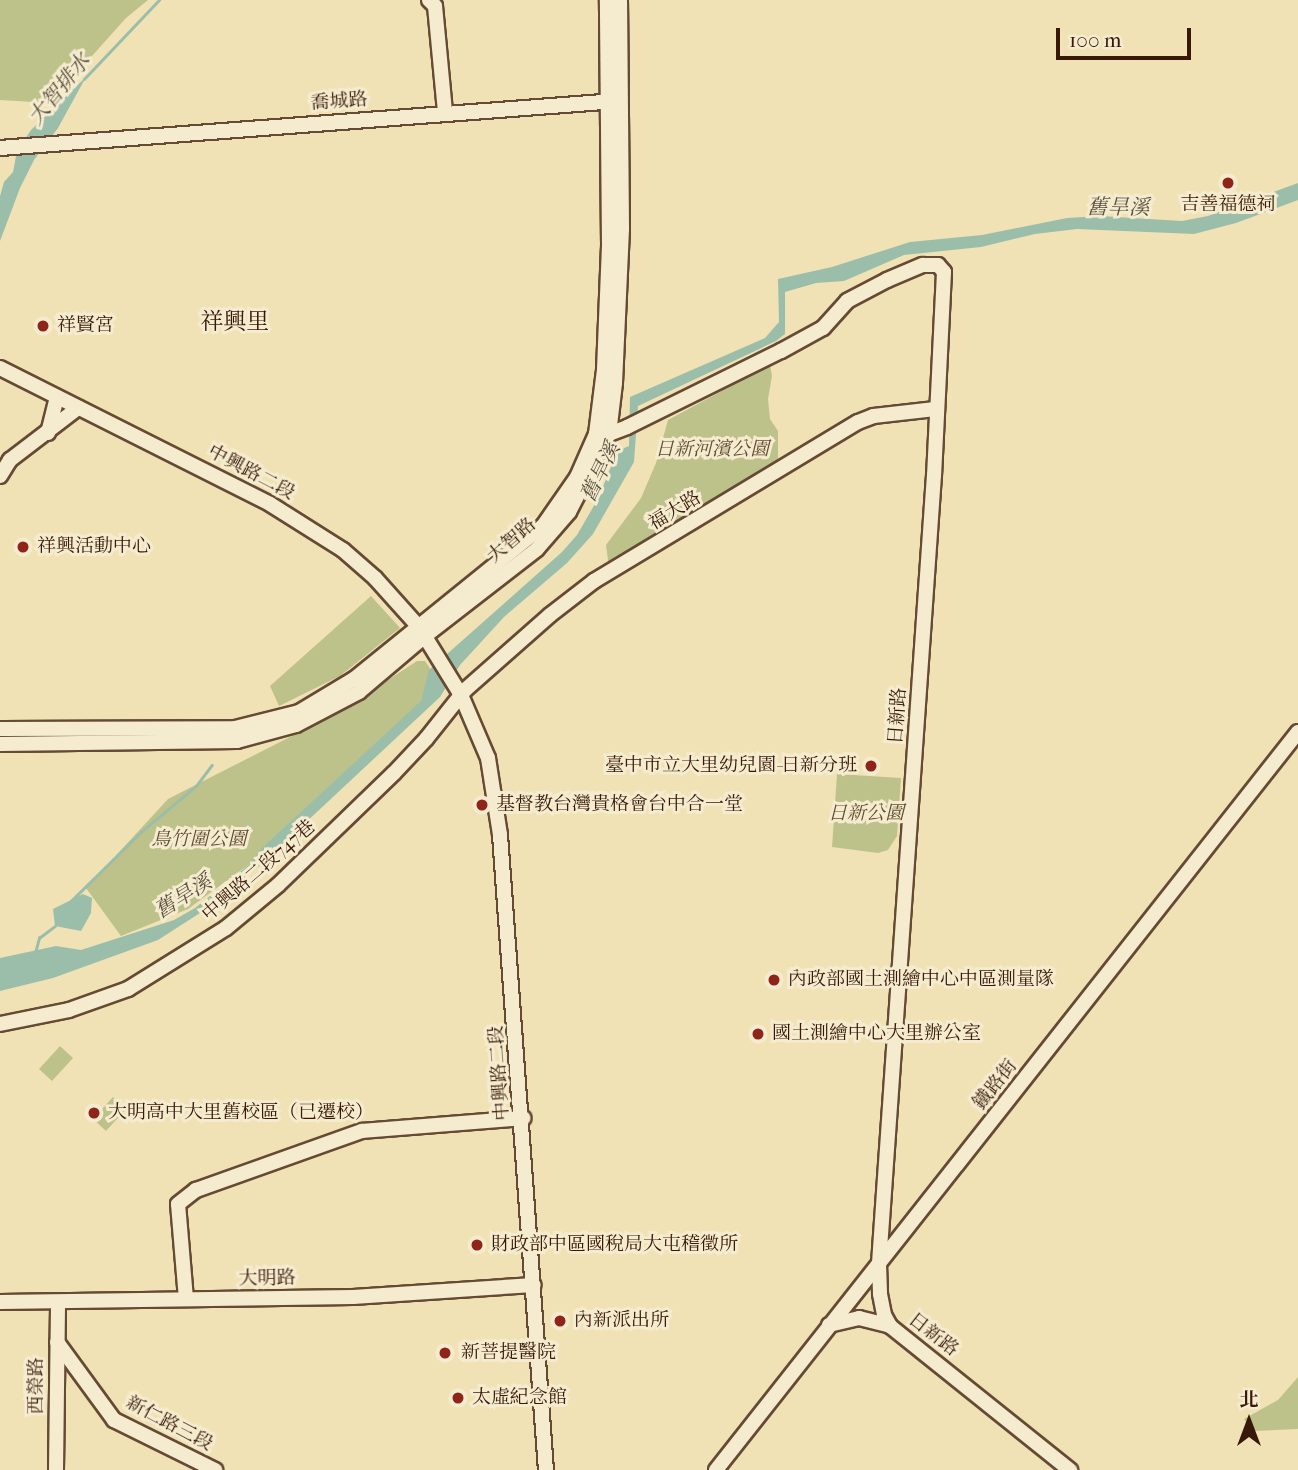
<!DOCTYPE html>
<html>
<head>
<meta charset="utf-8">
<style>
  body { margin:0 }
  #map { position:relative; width:1298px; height:1470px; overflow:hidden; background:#f0e2b5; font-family:"IM FELL French Canon","Noto Serif TC",serif }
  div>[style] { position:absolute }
  .green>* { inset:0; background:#bdc28b }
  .water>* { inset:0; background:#9bbeaa }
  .stream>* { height:2.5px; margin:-1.25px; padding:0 1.25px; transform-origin:1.25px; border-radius:1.25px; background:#9bbeaa }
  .roads { filter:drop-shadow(2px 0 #664a33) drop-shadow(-2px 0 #664a33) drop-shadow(0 2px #664a33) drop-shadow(0 -2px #664a33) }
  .minor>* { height:14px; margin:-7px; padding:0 7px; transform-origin:7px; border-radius:7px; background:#f5eccf }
  .dots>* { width:19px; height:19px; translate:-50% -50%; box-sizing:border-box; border:4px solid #f5eccf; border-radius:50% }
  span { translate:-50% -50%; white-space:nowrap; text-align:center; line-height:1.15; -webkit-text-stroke:6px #f5eccf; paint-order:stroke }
  .street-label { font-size:19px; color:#381808 }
  .poi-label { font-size:19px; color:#381808 }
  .left { translate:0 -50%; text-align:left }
  .right { translate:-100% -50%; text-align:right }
  .park-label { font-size:19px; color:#604b2f; font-style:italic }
  .water-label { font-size:21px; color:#5b5241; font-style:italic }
  .quarter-label { font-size:23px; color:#381808 }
  .north { position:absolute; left:1214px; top:1386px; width:70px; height:70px; -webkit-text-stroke:5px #f5eccf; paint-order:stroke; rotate:0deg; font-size:19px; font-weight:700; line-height:28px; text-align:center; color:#381808 }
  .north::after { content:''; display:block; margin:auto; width:24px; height:32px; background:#381808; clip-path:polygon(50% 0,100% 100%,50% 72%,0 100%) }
  .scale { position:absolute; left:1056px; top:28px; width:135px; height:32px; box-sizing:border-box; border:4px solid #381808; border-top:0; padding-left:9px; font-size:21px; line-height:24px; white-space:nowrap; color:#381808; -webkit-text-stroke:5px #f5eccf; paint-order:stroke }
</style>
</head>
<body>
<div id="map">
  <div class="green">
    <div style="clip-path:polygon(0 0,148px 0,126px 18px,50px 103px,0 100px)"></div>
    <div style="clip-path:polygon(770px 365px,772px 376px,768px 399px,770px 419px,778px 431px,778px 465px,609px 568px,606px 545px,641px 498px,656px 463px,668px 420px)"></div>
    <div style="clip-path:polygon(371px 596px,400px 628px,340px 676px,279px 706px,270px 686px)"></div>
    <div style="clip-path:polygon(417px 661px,425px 661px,433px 673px,432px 688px,412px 713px,251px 863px,188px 909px,121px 936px,86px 888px,168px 799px,339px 712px)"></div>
    <div style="clip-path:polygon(837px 774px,901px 778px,897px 836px,888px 850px,878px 853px,832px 847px)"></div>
    <div style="clip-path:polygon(60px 1046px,73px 1058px,52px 1081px,39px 1069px)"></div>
    <div style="clip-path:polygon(113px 1097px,126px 1109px,106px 1131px,93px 1119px)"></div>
    <div style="clip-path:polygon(1298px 1377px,1298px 1429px,1253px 1431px,1244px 1419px,1278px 1400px)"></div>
  </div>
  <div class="water">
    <div style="clip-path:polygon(86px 77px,58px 128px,34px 160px,20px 188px,0 241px,0 196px,4px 182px,13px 172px,17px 151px,31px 130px)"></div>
    <div style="clip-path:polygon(1298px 183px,1298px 200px,1236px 223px,1194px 234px,1077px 229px,1035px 234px,981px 247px,904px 255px,844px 281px,816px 283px,785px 292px,785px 334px,776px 341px,638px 406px,634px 462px,593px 534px,567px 563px,504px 617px,460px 665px,440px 697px,257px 868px,200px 913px,158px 940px,53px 978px,0 991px,0 958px,56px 946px,81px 950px,174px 920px,195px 908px,251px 863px,261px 849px,421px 701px,429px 670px,562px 552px,577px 535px,599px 497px,617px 451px,629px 446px,630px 397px,765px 338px,779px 322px,778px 279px,832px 267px,910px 242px,982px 235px,1067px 218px,1100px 216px,1182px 221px,1208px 216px)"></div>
    <div style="clip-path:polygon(83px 894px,92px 898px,91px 913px,81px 931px,55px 926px,53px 909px)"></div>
  </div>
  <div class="stream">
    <div style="left:84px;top:79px;width:109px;rotate:-46.5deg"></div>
    <div style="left:71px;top:901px;width:98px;rotate:-44.6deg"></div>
    <div style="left:141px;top:832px;width:72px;rotate:-39.9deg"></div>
    <div style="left:196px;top:786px;width:26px;rotate:-53deg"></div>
    <div style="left:35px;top:953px;width:16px;rotate:-75deg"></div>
    <div style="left:39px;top:938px;width:20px;rotate:-37deg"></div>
  </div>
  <div class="roads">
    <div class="minor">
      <div style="left:429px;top:0;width:8px;rotate:45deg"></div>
      <div style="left:435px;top:6px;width:106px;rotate:84.6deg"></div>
      <div style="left:0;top:148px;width:618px;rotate:-4.36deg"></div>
      <div style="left:0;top:368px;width:302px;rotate:26.7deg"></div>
      <div style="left:270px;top:504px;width:86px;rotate:32.2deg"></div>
      <div style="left:343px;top:550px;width:43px;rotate:41.2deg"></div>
      <div style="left:375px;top:578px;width:66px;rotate:48.1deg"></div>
      <div style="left:419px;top:627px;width:80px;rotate:58.3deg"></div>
      <div style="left:461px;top:695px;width:69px;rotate:66.8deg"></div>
      <div style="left:488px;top:758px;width:78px;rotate:81.1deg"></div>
      <div style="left:500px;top:835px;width:637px;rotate:85.86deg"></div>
      <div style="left:48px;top:433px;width:37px;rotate:-76deg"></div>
      <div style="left:596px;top:434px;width:13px"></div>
      <div style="left:609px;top:434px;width:19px;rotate:-21deg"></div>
      <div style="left:627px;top:427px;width:172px;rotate:-26.3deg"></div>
      <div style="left:781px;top:351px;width:48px;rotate:-28.7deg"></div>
      <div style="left:823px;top:328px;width:36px;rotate:-48deg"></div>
      <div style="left:847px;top:301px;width:45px;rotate:-27.7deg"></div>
      <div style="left:887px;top:280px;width:39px;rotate:-23deg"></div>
      <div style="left:923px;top:265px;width:15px"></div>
      <div style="left:938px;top:265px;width:9px;rotate:49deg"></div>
      <div style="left:944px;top:272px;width:203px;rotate:92.8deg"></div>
      <div style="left:934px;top:475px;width:791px;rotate:93.99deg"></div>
      <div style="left:879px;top:1264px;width:30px;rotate:88deg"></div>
      <div style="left:880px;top:1294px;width:21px;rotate:79deg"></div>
      <div style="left:884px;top:1315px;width:13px;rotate:61deg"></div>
      <div style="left:890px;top:1326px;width:231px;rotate:38.7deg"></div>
      <div style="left:0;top:476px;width:19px;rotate:-58deg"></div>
      <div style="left:10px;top:460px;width:86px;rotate:-37.4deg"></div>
      <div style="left:0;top:729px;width:235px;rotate:-0.2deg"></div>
      <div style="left:235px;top:728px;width:66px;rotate:-14deg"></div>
      <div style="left:299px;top:712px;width:64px;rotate:-31deg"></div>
      <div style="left:354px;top:679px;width:243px;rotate:-39deg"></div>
      <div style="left:543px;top:526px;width:60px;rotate:-55.2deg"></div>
      <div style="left:577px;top:477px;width:47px;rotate:-66.2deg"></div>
      <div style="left:596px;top:434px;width:64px;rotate:-82.9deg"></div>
      <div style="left:604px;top:370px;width:127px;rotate:-87.7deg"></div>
      <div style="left:609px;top:243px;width:243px;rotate:-90.5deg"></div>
      <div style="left:0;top:744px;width:237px;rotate:-0.7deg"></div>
      <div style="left:237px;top:741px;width:61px;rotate:-15.2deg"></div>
      <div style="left:296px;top:725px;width:71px;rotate:-27.6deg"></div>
      <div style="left:359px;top:692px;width:87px;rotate:-40.3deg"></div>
      <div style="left:425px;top:636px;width:142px;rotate:-37.8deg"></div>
      <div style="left:537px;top:549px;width:49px;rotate:-49.1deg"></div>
      <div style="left:569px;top:512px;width:88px;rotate:-62.9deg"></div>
      <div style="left:609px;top:434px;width:51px;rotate:-83.3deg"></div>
      <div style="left:615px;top:383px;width:155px;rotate:-87.4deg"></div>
      <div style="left:622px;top:228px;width:228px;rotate:-90.5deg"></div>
      <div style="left:0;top:1024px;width:70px;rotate:-11.5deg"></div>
      <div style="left:69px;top:1010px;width:63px;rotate:-19.6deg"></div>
      <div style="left:128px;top:989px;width:115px;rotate:-31.9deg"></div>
      <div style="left:226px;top:928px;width:67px;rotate:-39.6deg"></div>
      <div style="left:278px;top:885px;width:161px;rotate:-44deg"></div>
      <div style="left:394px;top:773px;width:47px;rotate:-46.7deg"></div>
      <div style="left:426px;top:739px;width:63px;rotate:-51.5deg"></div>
      <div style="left:465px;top:690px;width:113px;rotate:-41.4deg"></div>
      <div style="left:550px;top:615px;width:56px;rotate:-37.7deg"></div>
      <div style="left:594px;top:581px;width:308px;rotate:-31.1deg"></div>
      <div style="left:858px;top:422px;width:17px;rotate:-21deg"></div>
      <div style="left:874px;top:416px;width:61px;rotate:-6.5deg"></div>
      <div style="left:186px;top:1299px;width:95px;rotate:-94.8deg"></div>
      <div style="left:178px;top:1204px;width:23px;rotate:-38deg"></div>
      <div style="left:196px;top:1190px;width:176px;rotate:-19.6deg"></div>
      <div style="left:362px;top:1131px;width:162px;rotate:-4.6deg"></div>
      <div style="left:0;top:1302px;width:353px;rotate:-0.8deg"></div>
      <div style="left:353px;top:1297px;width:181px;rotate:-3.8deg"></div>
      <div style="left:829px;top:1325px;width:31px;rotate:-13deg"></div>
      <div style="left:859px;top:1318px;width:32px;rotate:14deg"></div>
      <div style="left:57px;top:1342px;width:97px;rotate:53.8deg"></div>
      <div style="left:114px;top:1420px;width:113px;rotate:26.3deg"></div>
      <div style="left:56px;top:1470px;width:168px;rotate:-89.3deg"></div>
      <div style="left:716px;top:1470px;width:940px;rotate:-51.74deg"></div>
    </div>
  </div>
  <div class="dots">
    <div style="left:1228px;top:183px;background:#8f2418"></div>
    <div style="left:43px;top:326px;background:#8f2418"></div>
    <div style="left:23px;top:547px;background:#8f2418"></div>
    <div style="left:871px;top:766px;background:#8f2418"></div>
    <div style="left:482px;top:805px;background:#8f2418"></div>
    <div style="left:774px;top:980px;background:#8f2418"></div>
    <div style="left:758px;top:1034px;background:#8f2418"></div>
    <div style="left:94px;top:1113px;background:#8f2418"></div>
    <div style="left:477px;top:1245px;background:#8f2418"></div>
    <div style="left:560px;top:1321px;background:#8f2418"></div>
    <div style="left:445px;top:1353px;background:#8f2418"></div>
    <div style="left:458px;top:1398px;background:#8f2418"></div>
  </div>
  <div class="street-label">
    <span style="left:339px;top:102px;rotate:-4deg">喬城路</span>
    <span style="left:251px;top:473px;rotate:28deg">中興路二段</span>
    <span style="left:675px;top:511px;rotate:-31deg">福大路</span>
    <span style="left:512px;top:541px;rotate:-41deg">大智路</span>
    <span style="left:898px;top:716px;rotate:-86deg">日新路</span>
    <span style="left:259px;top:871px;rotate:-41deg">中興路二段747巷</span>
    <span style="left:500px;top:1073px;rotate:-94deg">中興路二段</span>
    <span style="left:996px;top:1085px;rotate:-52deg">鐵路街</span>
    <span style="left:267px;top:1279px;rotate:-1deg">大明路</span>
    <span style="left:933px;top:1335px;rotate:38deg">日新路</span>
    <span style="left:37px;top:1386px;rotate:-90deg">西榮路</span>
    <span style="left:169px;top:1424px;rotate:28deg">新仁路三段</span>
  </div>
  <div class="poi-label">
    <span style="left:1228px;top:205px">吉善福德祠</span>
    <span class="left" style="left:57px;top:326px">祥賢宮</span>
    <span class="left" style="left:37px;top:547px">祥興活動中心</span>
    <span class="right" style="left:857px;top:766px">臺中市立大里幼兒園-日新分班</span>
    <span class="left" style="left:496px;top:805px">基督教台灣貴格會台中合一堂</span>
    <span class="left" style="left:788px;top:980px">內政部國土測繪中心中區測量隊</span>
    <span class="left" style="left:772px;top:1034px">國土測繪中心大里辦公室</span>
    <span class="left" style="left:108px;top:1113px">大明高中大里舊校區（已遷校）</span>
    <span class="left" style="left:491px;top:1245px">財政部中區國稅局大屯稽徵所</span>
    <span class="left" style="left:574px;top:1321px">內新派出所</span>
    <span class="left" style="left:461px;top:1353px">新菩提醫院</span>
    <span class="left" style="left:472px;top:1398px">太虛紀念館</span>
  </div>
  <div class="park-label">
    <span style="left:712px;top:450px">日新河濱公園</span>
    <span style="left:866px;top:814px">日新公園</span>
    <span style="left:199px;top:840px">鳥竹圍公園</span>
  </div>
  <div class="water-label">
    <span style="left:59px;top:89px;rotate:-51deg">大智排水</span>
    <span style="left:1118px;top:207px;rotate:1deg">舊旱溪</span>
    <span style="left:600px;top:472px;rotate:-64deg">舊旱溪</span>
    <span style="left:183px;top:896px;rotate:-32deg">舊旱溪</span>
  </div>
  <div class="quarter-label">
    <span style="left:235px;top:322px">祥興里</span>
  </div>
  <div class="north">北</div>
  <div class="scale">100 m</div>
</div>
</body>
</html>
